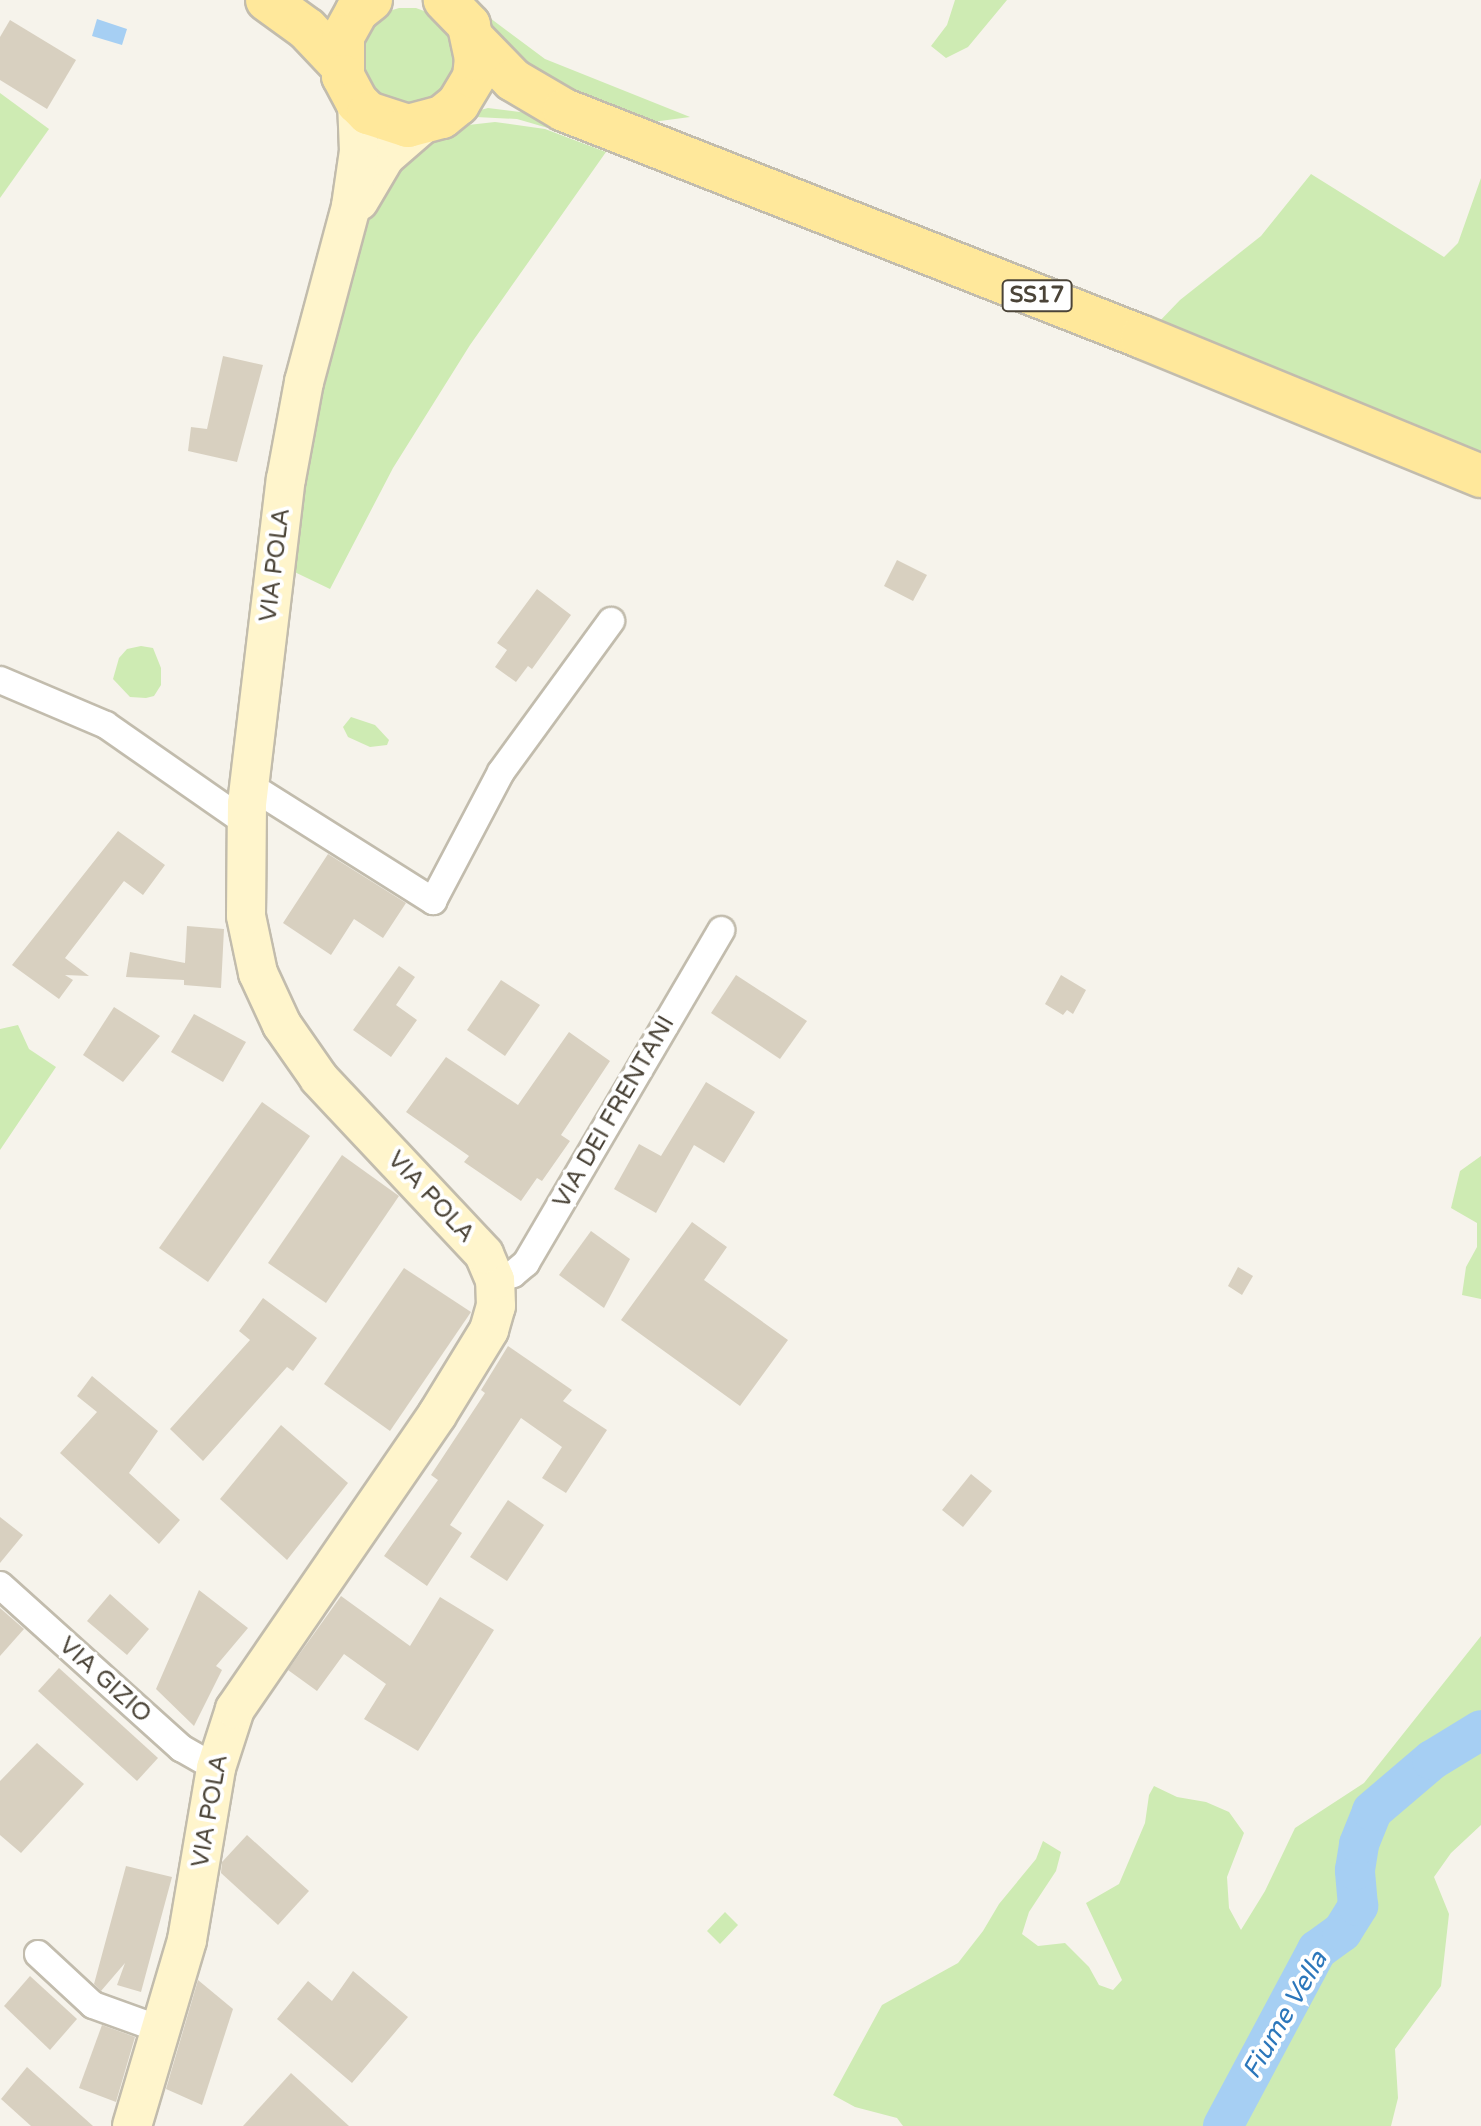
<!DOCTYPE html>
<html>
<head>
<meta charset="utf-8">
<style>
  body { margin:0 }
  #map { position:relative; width:1481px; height:2126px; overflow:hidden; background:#f6f3eb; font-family:"Varela Round",sans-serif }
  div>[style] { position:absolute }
  .green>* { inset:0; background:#ceebb3 }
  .water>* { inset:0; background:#a6cff3 }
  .river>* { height:40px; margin:-20px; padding:0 20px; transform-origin:20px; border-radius:20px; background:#a6cff3 }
  .building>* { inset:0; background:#d8d0c0 }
  .roads { filter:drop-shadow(2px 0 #c2bcad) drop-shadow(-2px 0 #c2bcad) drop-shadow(0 2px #c2bcad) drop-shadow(0 -2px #c2bcad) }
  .street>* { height:26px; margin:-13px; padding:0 13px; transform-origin:13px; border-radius:13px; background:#fff }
  .secondary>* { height:38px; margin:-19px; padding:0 19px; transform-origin:19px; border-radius:19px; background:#fff5cc }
  .primary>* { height:42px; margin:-21px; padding:0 21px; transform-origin:21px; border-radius:21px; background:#ffe89b }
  span { translate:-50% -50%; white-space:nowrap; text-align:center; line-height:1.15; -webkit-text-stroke:8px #fff; paint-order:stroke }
  .shield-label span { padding:2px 6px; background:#fff; border:2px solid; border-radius:6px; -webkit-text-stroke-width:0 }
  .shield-label { font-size:22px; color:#4b4438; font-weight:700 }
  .street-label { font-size:24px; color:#4b4438 }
  .water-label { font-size:26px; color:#2c77bb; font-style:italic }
</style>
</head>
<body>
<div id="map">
  <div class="green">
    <div style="clip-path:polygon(955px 0,1007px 0,968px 47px,946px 58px,931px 46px,947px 25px)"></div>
    <div style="clip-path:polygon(399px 8px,416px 8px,432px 14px,445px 25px,454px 40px,457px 57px,454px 74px,447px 88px,421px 106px,389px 105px,364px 85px,360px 39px,383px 13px)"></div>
    <div style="clip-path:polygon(482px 12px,545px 59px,690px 117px,645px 123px,565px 92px,504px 55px)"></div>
    <div style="clip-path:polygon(0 93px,49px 129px,0 198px)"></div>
    <div style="clip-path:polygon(488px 108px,536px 114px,610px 146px,517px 119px,476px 117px,452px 123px,466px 114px)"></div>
    <div style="clip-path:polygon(495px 122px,545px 129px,606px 152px,470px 345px,393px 468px,330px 589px,282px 566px,356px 237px,393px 157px,459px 126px)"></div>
    <div style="clip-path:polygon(1311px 174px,1444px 257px,1458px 243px,1481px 178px,1481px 459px,1155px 326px,1180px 300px,1261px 236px)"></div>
    <div style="clip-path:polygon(141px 646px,153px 648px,161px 668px,161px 685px,154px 696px,146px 698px,130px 697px,113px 679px,119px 658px,127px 649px)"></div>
    <div style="clip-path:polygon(351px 717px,375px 725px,389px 740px,387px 745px,370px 747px,348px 737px,343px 727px)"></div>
    <div style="clip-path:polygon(18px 1025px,29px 1049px,56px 1067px,0 1150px,0 1029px)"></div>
    <div style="clip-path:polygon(1481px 1156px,1481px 1299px,1462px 1295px,1466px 1267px,1477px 1247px,1477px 1223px,1451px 1208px,1460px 1171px)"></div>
    <div style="clip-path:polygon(1481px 1636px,1481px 1825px,1451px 1853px,1434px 1877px,1449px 1914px,1441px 1986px,1395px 2049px,1398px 2098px,1391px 2126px,903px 2126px,897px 2118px,855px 2107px,833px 2095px,882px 2005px,958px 1963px,983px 1931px,999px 1904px,1036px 1859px,1043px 1841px,1061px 1852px,1056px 1871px,1029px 1912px,1022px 1934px,1038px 1946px,1065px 1943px,1089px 1967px,1099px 1985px,1113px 1990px,1122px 1980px,1086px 1903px,1119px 1884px,1145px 1823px,1149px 1795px,1154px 1786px,1177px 1797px,1206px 1802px,1229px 1812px,1244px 1833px,1227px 1877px,1229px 1908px,1241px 1930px,1265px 1891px,1295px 1828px,1364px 1783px)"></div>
    <div style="clip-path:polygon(725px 1912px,738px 1925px,720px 1944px,707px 1931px)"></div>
  </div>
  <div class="water">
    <div style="clip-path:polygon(97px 19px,127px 29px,122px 45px,92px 36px)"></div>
  </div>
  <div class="river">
    <div style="left:1223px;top:2126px;width:200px;rotate:-61.9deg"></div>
    <div style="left:1317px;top:1950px;width:31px;rotate:-36deg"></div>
    <div style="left:1342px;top:1932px;width:31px;rotate:-58deg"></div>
    <div style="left:1358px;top:1906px;width:36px;rotate:-95deg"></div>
    <div style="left:1355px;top:1870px;width:26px;rotate:-81deg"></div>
    <div style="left:1359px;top:1844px;width:35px;rotate:-68deg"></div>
    <div style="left:1372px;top:1811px;width:79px;rotate:-40.4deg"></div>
    <div style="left:1432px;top:1760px;width:57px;rotate:-31.5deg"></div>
  </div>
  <div class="building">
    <div style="clip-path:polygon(10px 20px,76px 60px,47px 109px,0 80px,0 37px)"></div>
    <div style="clip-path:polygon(223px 356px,263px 365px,237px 462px,188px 451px,191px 427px,207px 429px)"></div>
    <div style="clip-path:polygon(897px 560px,927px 575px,913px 601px,884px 586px)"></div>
    <div style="clip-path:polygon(537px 589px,571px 615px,532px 669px,528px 666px,516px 682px,495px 667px,507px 650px,497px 643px)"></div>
    <div style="clip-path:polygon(118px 831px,165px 865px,143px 895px,124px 881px,65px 958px,89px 976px,65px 975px,73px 980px,59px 999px,12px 965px)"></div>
    <div style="clip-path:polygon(328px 854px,406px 903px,383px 938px,354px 919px,331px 955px,283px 923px)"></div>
    <div style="clip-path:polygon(187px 926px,224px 929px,221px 988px,184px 985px,184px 980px,126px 977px,130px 952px,185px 963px)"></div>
    <div style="clip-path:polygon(399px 966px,415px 977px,396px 1005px,417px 1020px,391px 1057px,353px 1030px)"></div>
    <div style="clip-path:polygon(736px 975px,807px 1021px,780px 1059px,711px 1013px)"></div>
    <div style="clip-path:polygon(1061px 975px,1086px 990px,1073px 1014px,1067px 1010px,1063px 1015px,1045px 1004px)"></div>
    <div style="clip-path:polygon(501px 980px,540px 1005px,505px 1056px,467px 1030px)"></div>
    <div style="clip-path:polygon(114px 1007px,160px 1036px,123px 1082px,83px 1055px)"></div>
    <div style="clip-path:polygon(194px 1014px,246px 1042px,223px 1082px,171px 1052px)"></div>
    <div style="clip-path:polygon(569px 1032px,610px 1061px,561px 1135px,570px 1141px,542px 1181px,537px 1178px,521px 1201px,464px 1162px,469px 1156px,406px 1112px,446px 1057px,518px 1105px)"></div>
    <div style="clip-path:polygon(706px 1082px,755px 1112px,724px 1163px,694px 1145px,656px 1213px,614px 1189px,639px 1144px,661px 1156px)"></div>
    <div style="clip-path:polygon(262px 1102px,310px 1136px,208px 1282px,159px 1248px)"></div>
    <div style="clip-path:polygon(342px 1155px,399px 1196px,326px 1303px,268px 1263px)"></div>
    <div style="clip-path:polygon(692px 1222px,727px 1247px,704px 1280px,788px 1340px,740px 1406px,621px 1320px)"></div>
    <div style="clip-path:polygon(591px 1231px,630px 1259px,604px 1308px,559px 1275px)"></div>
    <div style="clip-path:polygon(1238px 1267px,1253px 1276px,1242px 1295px,1228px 1286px)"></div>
    <div style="clip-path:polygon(404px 1268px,471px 1312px,390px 1431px,324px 1384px)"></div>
    <div style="clip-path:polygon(263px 1298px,317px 1338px,293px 1371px,287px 1367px,203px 1461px,170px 1429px,250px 1340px,239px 1331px)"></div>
    <div style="clip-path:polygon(508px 1346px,572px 1390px,563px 1401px,607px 1430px,566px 1493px,542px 1478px,562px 1447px,521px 1418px,450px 1525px,462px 1533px,427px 1586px,384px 1556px,438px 1480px,431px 1475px,485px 1393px,481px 1390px)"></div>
    <div style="clip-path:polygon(92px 1376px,158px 1431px,129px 1473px,180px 1520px,159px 1544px,60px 1453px,97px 1412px,77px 1396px)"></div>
    <div style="clip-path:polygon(281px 1425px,348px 1483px,287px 1560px,220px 1499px)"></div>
    <div style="clip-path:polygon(971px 1474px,992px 1491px,963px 1527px,942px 1510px)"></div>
    <div style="clip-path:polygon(508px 1500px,544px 1525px,507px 1581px,470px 1557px)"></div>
    <div style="clip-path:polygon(0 1517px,23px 1535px,0 1563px)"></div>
    <div style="clip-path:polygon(199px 1590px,248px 1628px,216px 1666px,222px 1670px,194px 1726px,156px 1689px)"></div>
    <div style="clip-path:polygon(110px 1594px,149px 1629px,127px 1655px,87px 1621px)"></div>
    <div style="clip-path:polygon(341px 1596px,410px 1646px,440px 1597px,494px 1630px,418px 1751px,364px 1719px,386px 1684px,344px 1654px,317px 1691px,288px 1670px)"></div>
    <div style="clip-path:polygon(0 1608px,24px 1629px,0 1656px)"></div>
    <div style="clip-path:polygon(59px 1668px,158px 1758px,137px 1781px,38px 1691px)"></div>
    <div style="clip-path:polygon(37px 1743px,84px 1784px,21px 1853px,0 1835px,0 1781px)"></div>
    <div style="clip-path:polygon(247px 1835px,309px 1891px,278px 1925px,221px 1873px,222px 1862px)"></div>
    <div style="clip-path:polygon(126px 1866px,172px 1877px,141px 1992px,117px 1985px,125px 1963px,101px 1991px,94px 1984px)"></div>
    <div style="clip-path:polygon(353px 1971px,408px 2017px,352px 2083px,277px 2019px,308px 1981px,332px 2001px)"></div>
    <div style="clip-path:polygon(30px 1976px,77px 2019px,50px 2050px,4px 2006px)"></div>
    <div style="clip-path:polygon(198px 1980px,233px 2009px,202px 2105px,166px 2089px)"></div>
    <div style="clip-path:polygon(102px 2025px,135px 2037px,116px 2102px,79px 2088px)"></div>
    <div style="clip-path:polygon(27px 2067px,93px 2126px,31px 2126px,1px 2099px)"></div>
    <div style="clip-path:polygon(291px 2073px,349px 2126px,243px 2126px)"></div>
  </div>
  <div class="roads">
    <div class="street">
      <div style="left:0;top:680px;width:115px;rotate:23deg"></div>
      <div style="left:106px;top:725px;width:169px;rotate:34.9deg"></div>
      <div style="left:249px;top:785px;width:218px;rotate:32.2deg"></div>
      <div style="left:433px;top:901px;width:146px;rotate:-62.2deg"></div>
      <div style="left:501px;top:772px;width:187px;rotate:-53.9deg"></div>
      <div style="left:495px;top:1280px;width:19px;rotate:-18deg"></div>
      <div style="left:513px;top:1274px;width:17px;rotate:-40deg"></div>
      <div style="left:526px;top:1263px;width:386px;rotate:-59.6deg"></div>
      <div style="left:0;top:1585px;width:244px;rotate:42deg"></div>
      <div style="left:181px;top:1748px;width:40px;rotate:29.7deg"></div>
      <div style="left:38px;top:1954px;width:75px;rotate:42.8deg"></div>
      <div style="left:93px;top:2005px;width:73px;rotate:19.9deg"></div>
    </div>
    <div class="secondary">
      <div style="left:359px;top:201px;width:51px;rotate:-59.4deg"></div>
      <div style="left:385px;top:157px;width:50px;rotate:-41deg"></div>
      <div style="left:132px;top:2126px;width:194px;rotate:-73.5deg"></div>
      <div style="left:187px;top:1940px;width:174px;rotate:-80.4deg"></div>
      <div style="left:216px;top:1768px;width:62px;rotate:-72.1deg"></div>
      <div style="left:235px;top:1709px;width:357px;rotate:-55.5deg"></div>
      <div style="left:437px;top:1415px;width:100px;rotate:-58.5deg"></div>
      <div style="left:489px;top:1330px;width:25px;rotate:-74deg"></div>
      <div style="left:496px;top:1306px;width:26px;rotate:-92deg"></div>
      <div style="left:495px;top:1280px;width:28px;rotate:-113deg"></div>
      <div style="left:484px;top:1254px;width:241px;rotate:-133.2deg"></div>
      <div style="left:319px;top:1078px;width:65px;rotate:-124.9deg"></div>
      <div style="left:282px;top:1025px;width:57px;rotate:-114.8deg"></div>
      <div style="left:258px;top:973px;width:58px;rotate:-101.9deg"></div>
      <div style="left:246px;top:916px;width:112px;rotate:-89.5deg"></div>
      <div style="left:247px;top:804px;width:327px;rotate:-83.2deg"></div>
      <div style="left:286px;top:479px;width:99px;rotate:-79.5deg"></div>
      <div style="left:304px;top:382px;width:182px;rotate:-75deg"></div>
      <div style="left:351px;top:206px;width:56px;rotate:-81.7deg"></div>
      <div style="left:359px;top:151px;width:49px;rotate:-92.3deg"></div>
    </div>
    <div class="primary">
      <div style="left:267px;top:0;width:49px;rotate:35.9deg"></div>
      <div style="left:307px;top:29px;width:48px;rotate:46.7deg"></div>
      <div style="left:371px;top:0;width:18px;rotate:142deg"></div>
      <div style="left:357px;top:11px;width:29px;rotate:119deg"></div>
      <div style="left:343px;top:36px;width:40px;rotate:90deg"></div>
      <div style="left:343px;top:76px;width:30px;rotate:62deg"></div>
      <div style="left:357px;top:102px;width:16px;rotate:45deg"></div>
      <div style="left:368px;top:113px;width:42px;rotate:18deg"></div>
      <div style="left:408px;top:126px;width:35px;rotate:-15deg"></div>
      <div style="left:442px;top:117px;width:21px;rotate:-39deg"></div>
      <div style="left:458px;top:104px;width:31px;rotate:-59deg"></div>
      <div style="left:474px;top:77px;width:18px;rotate:-84deg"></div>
      <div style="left:476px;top:59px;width:35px;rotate:-102deg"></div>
      <div style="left:469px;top:25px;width:35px;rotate:-134deg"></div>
      <div style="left:475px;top:41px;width:54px;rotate:45.7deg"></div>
      <div style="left:513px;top:80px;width:59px;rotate:30.5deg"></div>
      <div style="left:564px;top:110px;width:621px;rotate:21.44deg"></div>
      <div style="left:1142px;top:337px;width:366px;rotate:22.3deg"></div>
    </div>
  </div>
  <div class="shield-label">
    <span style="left:1037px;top:296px">SS17</span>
  </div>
  <div class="street-label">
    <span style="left:275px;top:565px;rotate:-83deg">VIA POLA</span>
    <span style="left:614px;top:1112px;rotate:-60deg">VIA DEI FRENTANI</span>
    <span style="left:431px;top:1197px;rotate:47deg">VIA POLA</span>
    <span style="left:105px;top:1680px;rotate:42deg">VIA GIZIO</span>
    <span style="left:210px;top:1811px;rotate:-80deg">VIA POLA</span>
  </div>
  <div class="water-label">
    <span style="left:1285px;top:2015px;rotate:-60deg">Fiume Vella</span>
  </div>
</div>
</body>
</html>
